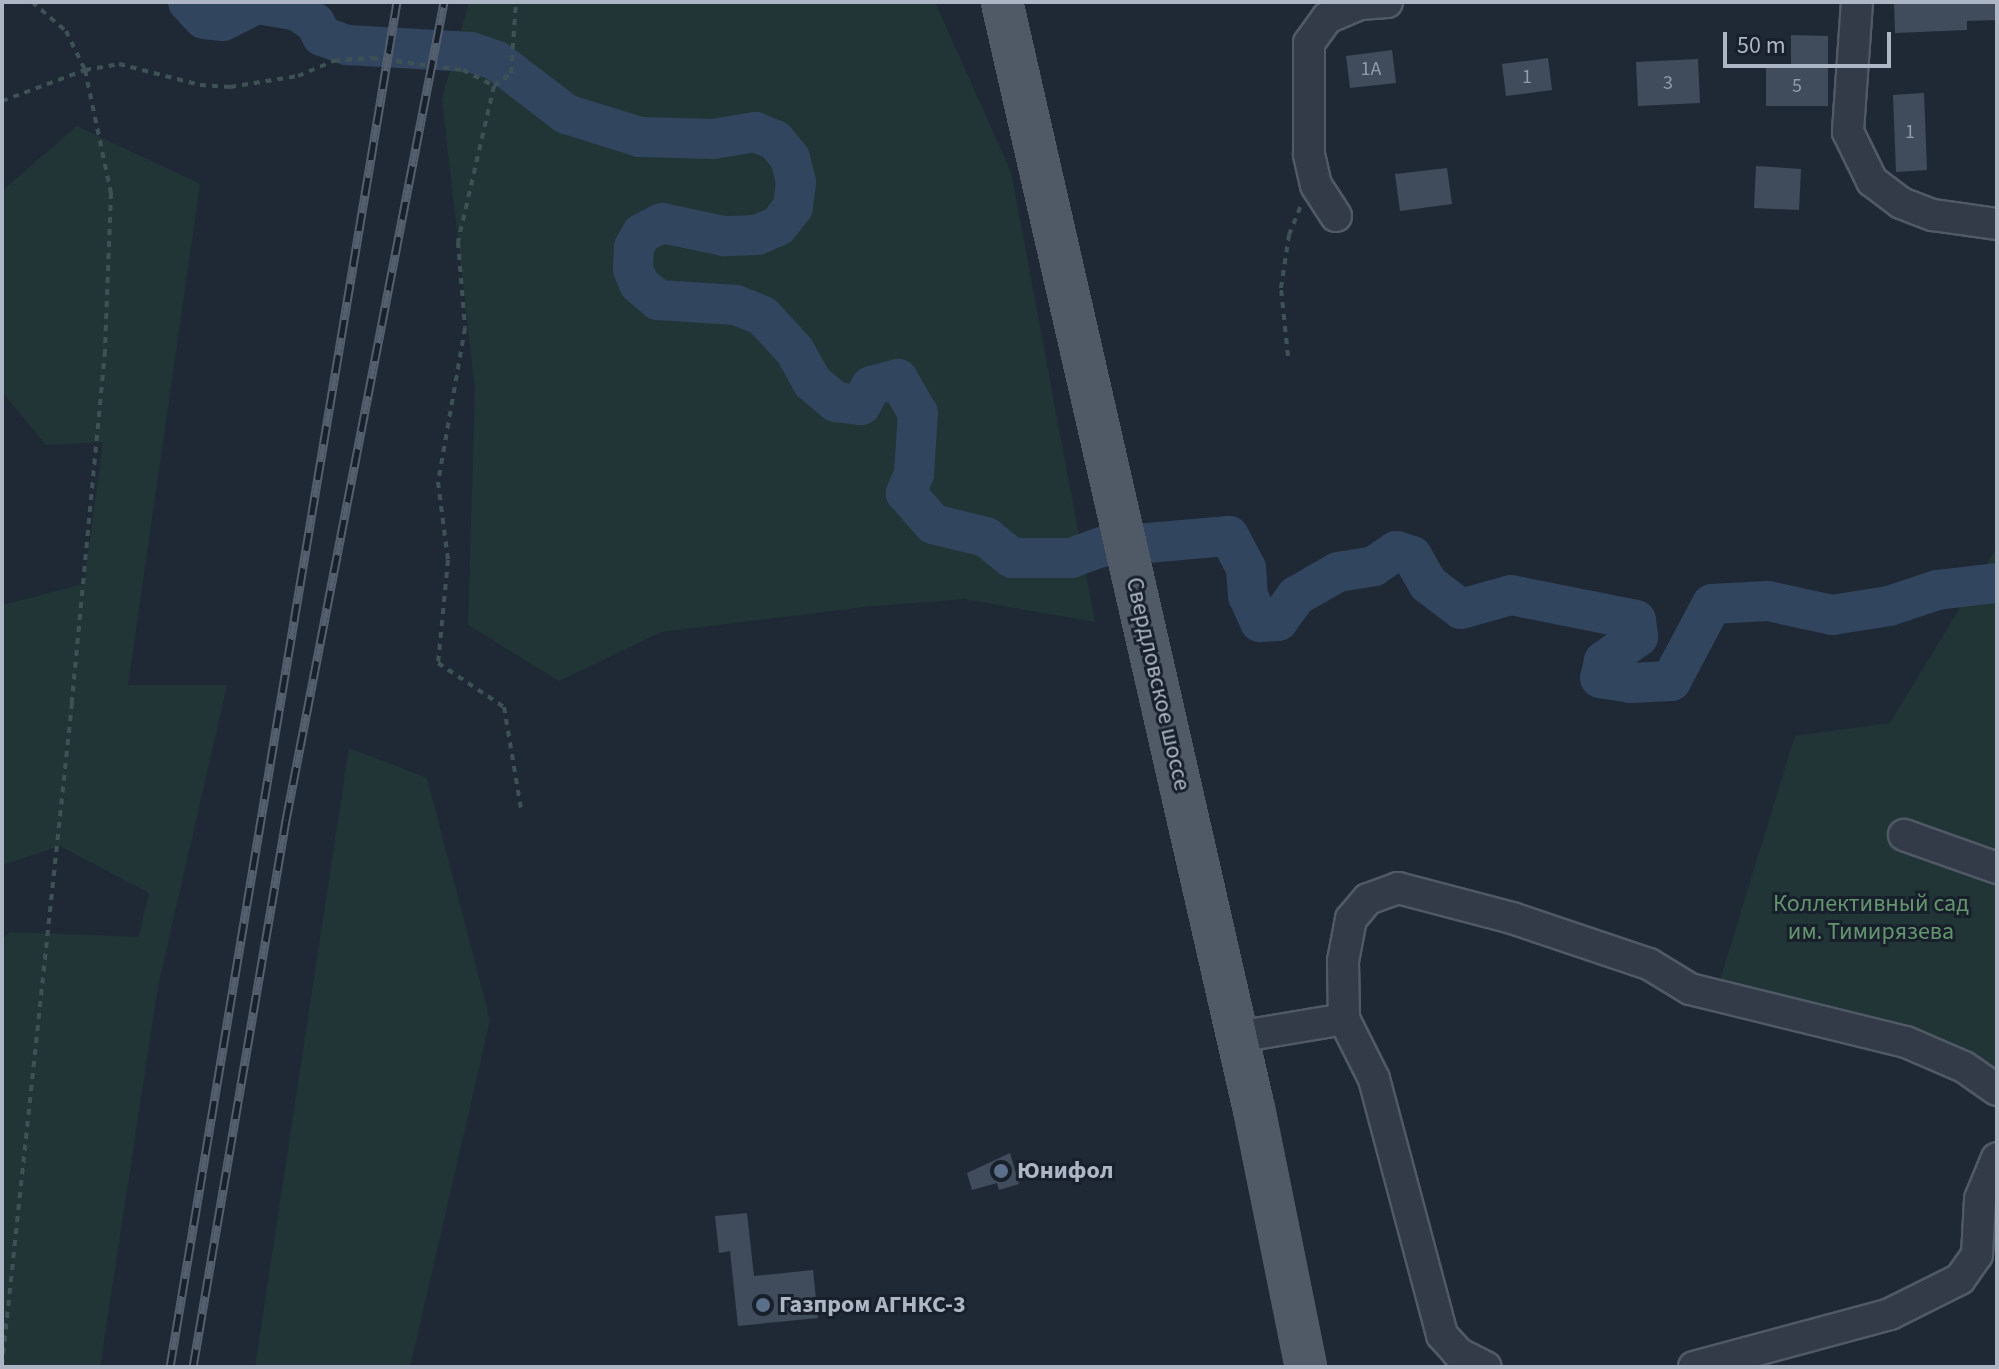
<!DOCTYPE html>
<html>
<head>
<meta charset="utf-8">
<style>
  body { margin:0 }
  #map { position:relative; width:1999px; height:1369px; overflow:hidden; background:#1f2936; font-family:"Source Sans 3",sans-serif }
  div>[style] { position:absolute }
  .green>* { inset:0; background:#213537 }
  .river>* { height:40px; margin:-20px; padding:0 20px; transform-origin:20px; border-radius:20px; background:#32455e }
  .building>* { inset:0; background:#404c5b }
  .path>* { height:4px; margin-top:-2px; transform-origin:0; background:repeating-linear-gradient(90deg,#3e5255 0 6px,transparent 0 12px) }
  .roads { filter:drop-shadow(2px 0 #505965) drop-shadow(-2px 0 #505965) drop-shadow(0 2px #505965) drop-shadow(0 -2px #505965) }
  .minor>* { height:30px; margin:-15px; padding:0 15px; transform-origin:15px; border-radius:15px; background:#323b47 }
  .major>* { height:38px; margin:-19px; padding:0 19px; transform-origin:19px; border-radius:19px; background:#505a67 }
  .rail>* { height:9px; margin-top:-4.5px; transform-origin:0; background:repeating-linear-gradient(90deg,#18202b 0 18px,#545f6e 0 36px); box-sizing:border-box; border-block:2px solid #545f6e }
  .dots>* { width:22px; height:22px; translate:-50% -50%; box-sizing:border-box; border:4px solid #18202b; border-radius:50% }
  span { translate:-50% -50%; white-space:nowrap; text-align:center; line-height:1.15; -webkit-text-stroke:6px #18202b; paint-order:stroke }
  .number-label { font-size:20px; color:#919caa }
  .number-label span { -webkit-text-stroke-width:0 }
  .street-label { font-size:24px; color:#acb6c4 }
  .park-label { font-size:24px; color:#64946e }
  .poi-label { font-size:24px; color:#acb6c4; font-weight:700 }
  .left { translate:0 -50%; text-align:left }
  .frame { position:absolute; inset:0; border:4px solid #acb6c4; pointer-events:none }
  .scale { position:absolute; left:1723px; top:32px; width:168px; height:36px; box-sizing:border-box; border:4px solid #acb6c4; border-top:0; padding-left:10px; font-size:24px; line-height:28px; white-space:nowrap; color:#acb6c4; -webkit-text-stroke:6px #18202b; paint-order:stroke }
</style>
</head>
<body>
<div id="map">
  <div class="green">
    <div style="clip-path:polygon(469px 2px,935px 2px,1011px 172px,1095px 622px,964px 599px,864px 607px,661px 632px,559px 681px,468px 625px,475px 389px,442px 99px)"></div>
    <div style="clip-path:polygon(77px 126px,200px 184px,128px 685px,227px 685px,158px 986px,100px 1367px,2px 1367px,2px 940px,10px 932px,139px 937px,149px 893px,60px 846px,2px 865px,2px 605px,84px 584px,103px 442px,46px 445px,4px 394px,2px 191px)"></div>
    <div style="clip-path:polygon(1997px 547px,1997px 1103px,1933px 1067px,1713px 1003px,1795px 736px,1890px 723px)"></div>
    <div style="clip-path:polygon(349px 748px,427px 778px,490px 1020px,410px 1367px,255px 1367px)"></div>
  </div>
  <div class="river">
    <div style="left:188px;top:2px;width:23px;rotate:47deg"></div>
    <div style="left:204px;top:19px;width:19px;rotate:6deg"></div>
    <div style="left:223px;top:21px;width:38px;rotate:-27deg"></div>
    <div style="left:257px;top:4px;width:42px;rotate:9.7deg"></div>
    <div style="left:298px;top:11px;width:21px;rotate:35deg"></div>
    <div style="left:315px;top:23px;width:15px;rotate:62deg"></div>
    <div style="left:322px;top:36px;width:27px;rotate:20deg"></div>
    <div style="left:347px;top:45px;width:124px;rotate:3.2deg"></div>
    <div style="left:471px;top:52px;width:28px;rotate:19deg"></div>
    <div style="left:497px;top:61px;width:87px;rotate:37.5deg"></div>
    <div style="left:566px;top:114px;width:77px;rotate:17.3deg"></div>
    <div style="left:640px;top:137px;width:73px;rotate:1.6deg"></div>
    <div style="left:713px;top:139px;width:43px;rotate:-9.5deg"></div>
    <div style="left:755px;top:132px;width:22px;rotate:22deg"></div>
    <div style="left:775px;top:140px;width:23px;rotate:50deg"></div>
    <div style="left:790px;top:158px;width:25px;rotate:76deg"></div>
    <div style="left:796px;top:182px;width:25px;rotate:97deg"></div>
    <div style="left:793px;top:207px;width:24px;rotate:128deg"></div>
    <div style="left:778px;top:226px;width:23px;rotate:157deg"></div>
    <div style="left:757px;top:235px;width:33px;rotate:178deg"></div>
    <div style="left:724px;top:236px;width:63px;rotate:-168.2deg"></div>
    <div style="left:662px;top:223px;width:22px;rotate:153deg"></div>
    <div style="left:642px;top:233px;width:16px;rotate:120deg"></div>
    <div style="left:634px;top:247px;width:22px;rotate:93deg"></div>
    <div style="left:633px;top:269px;width:16px;rotate:68deg"></div>
    <div style="left:639px;top:284px;width:25px;rotate:40deg"></div>
    <div style="left:658px;top:300px;width:78px;rotate:3.7deg"></div>
    <div style="left:736px;top:305px;width:29px;rotate:22deg"></div>
    <div style="left:763px;top:316px;width:47px;rotate:47.6deg"></div>
    <div style="left:795px;top:351px;width:35px;rotate:61deg"></div>
    <div style="left:812px;top:382px;width:31px;rotate:40deg"></div>
    <div style="left:836px;top:402px;width:25px;rotate:7deg"></div>
    <div style="left:861px;top:405px;width:21px;rotate:-62deg"></div>
    <div style="left:871px;top:386px;width:28px;rotate:-15deg"></div>
    <div style="left:898px;top:379px;width:39px;rotate:60deg"></div>
    <div style="left:918px;top:413px;width:61px;rotate:93.8deg"></div>
    <div style="left:914px;top:474px;width:21px;rotate:113deg"></div>
    <div style="left:906px;top:493px;width:41px;rotate:48.9deg"></div>
    <div style="left:933px;top:524px;width:55px;rotate:13.8deg"></div>
    <div style="left:986px;top:537px;width:33px;rotate:39deg"></div>
    <div style="left:1012px;top:558px;width:59px"></div>
    <div style="left:1071px;top:558px;width:33px;rotate:-20deg"></div>
    <div style="left:1102px;top:547px;width:127px;rotate:-5deg"></div>
    <div style="left:1229px;top:536px;width:36px;rotate:62deg"></div>
    <div style="left:1246px;top:568px;width:28px;rotate:86deg"></div>
    <div style="left:1248px;top:596px;width:29px;rotate:65deg"></div>
    <div style="left:1260px;top:622px;width:18px;rotate:-3deg"></div>
    <div style="left:1278px;top:621px;width:31px;rotate:-54deg"></div>
    <div style="left:1296px;top:596px;width:48px;rotate:-29.7deg"></div>
    <div style="left:1338px;top:572px;width:36px;rotate:-9deg"></div>
    <div style="left:1374px;top:566px;width:27px;rotate:-34deg"></div>
    <div style="left:1396px;top:551px;width:17px;rotate:17deg"></div>
    <div style="left:1412px;top:556px;width:32px;rotate:60deg"></div>
    <div style="left:1428px;top:584px;width:41px;rotate:37.1deg"></div>
    <div style="left:1461px;top:609px;width:52px;rotate:-15.6deg"></div>
    <div style="left:1511px;top:595px;width:127px;rotate:11.3deg"></div>
    <div style="left:1636px;top:620px;width:17px;rotate:83deg"></div>
    <div style="left:1638px;top:637px;width:42px;rotate:144.8deg"></div>
    <div style="left:1604px;top:661px;width:17px;rotate:103deg"></div>
    <div style="left:1600px;top:678px;width:30px;rotate:9deg"></div>
    <div style="left:1630px;top:683px;width:41px;rotate:-2.8deg"></div>
    <div style="left:1671px;top:681px;width:87px;rotate:-62deg"></div>
    <div style="left:1712px;top:604px;width:56px;rotate:-3.1deg"></div>
    <div style="left:1768px;top:601px;width:66px;rotate:12.3deg"></div>
    <div style="left:1832px;top:615px;width:58px;rotate:-9deg"></div>
    <div style="left:1889px;top:606px;width:51px;rotate:-18.4deg"></div>
    <div style="left:1937px;top:590px;width:60px;rotate:-6.7deg"></div>
  </div>
  <div class="building">
    <div style="clip-path:polygon(1894px 2px,1997px 2px,1997px 20px,1967px 21px,1967px 30px,1895px 33px)"></div>
    <div style="clip-path:polygon(1791px 35px,1828px 36px,1828px 106px,1766px 106px,1766px 66px,1791px 66px)"></div>
    <div style="clip-path:polygon(1392px 50px,1396px 83px,1350px 88px,1346px 56px)"></div>
    <div style="clip-path:polygon(1548px 58px,1552px 90px,1506px 96px,1502px 64px)"></div>
    <div style="clip-path:polygon(1698px 59px,1700px 103px,1638px 106px,1636px 62px)"></div>
    <div style="clip-path:polygon(1924px 93px,1927px 170px,1896px 172px,1893px 95px)"></div>
    <div style="clip-path:polygon(1756px 166px,1801px 169px,1799px 210px,1754px 208px)"></div>
    <div style="clip-path:polygon(1447px 168px,1452px 204px,1400px 211px,1395px 174px)"></div>
    <div style="clip-path:polygon(1010px 1153px,1019px 1184px,999px 1190px,997px 1183px,972px 1190px,967px 1173px)"></div>
    <div style="clip-path:polygon(747px 1213px,754px 1276px,813px 1270px,818px 1318px,738px 1326px,730px 1251px,719px 1253px,715px 1216px)"></div>
  </div>
  <div class="path">
    <div style="left:32px;top:2px;width:45px;rotate:40.5deg"></div>
    <div style="left:66px;top:31px;width:43px;rotate:64deg"></div>
    <div style="left:85px;top:70px;width:35px;rotate:-10deg"></div>
    <div style="left:119px;top:64px;width:84px;rotate:14.5deg"></div>
    <div style="left:200px;top:85px;width:30px;rotate:4deg"></div>
    <div style="left:230px;top:87px;width:69px;rotate:-9.2deg"></div>
    <div style="left:298px;top:76px;width:39px;rotate:-23deg"></div>
    <div style="left:334px;top:61px;width:38px;rotate:-5deg"></div>
    <div style="left:372px;top:58px;width:92px;rotate:7.5deg"></div>
    <div style="left:463px;top:70px;width:35px;rotate:27deg"></div>
    <div style="left:494px;top:86px;width:160px;rotate:103deg"></div>
    <div style="left:458px;top:242px;width:86px;rotate:85.3deg"></div>
    <div style="left:465px;top:328px;width:156px;rotate:99.9deg"></div>
    <div style="left:438px;top:482px;width:79px;rotate:82.7deg"></div>
    <div style="left:448px;top:560px;width:103px;rotate:95.5deg"></div>
    <div style="left:438px;top:663px;width:79px;rotate:33.7deg"></div>
    <div style="left:504px;top:707px;width:103px;rotate:80.5deg"></div>
    <div style="left:494px;top:86px;width:21px;rotate:-37deg"></div>
    <div style="left:511px;top:73px;width:71px;rotate:-86deg"></div>
    <div style="left:2px;top:101px;width:89px;rotate:-20.5deg"></div>
    <div style="left:85px;top:70px;width:126px;rotate:78.1deg"></div>
    <div style="left:111px;top:193px;width:158px;rotate:92.2deg"></div>
    <div style="left:105px;top:351px;width:354px;rotate:95.4deg"></div>
    <div style="left:72px;top:703px;width:666px;rotate:96.04deg"></div>
    <div style="left:1288px;top:356px;width:68px;rotate:-95.9deg"></div>
    <div style="left:1281px;top:288px;width:54px;rotate:-81.4deg"></div>
    <div style="left:1289px;top:235px;width:31px;rotate:-68deg"></div>
  </div>
  <div class="roads">
    <div class="minor">
      <div style="left:1857px;top:2px;width:130px;rotate:94deg"></div>
      <div style="left:1848px;top:132px;width:55px;rotate:63.9deg"></div>
      <div style="left:1872px;top:181px;width:36px;rotate:37deg"></div>
      <div style="left:1901px;top:203px;width:34px;rotate:21deg"></div>
      <div style="left:1933px;top:215px;width:65px;rotate:8deg"></div>
      <div style="left:1336px;top:216px;width:37px;rotate:-123deg"></div>
      <div style="left:1316px;top:185px;width:32px;rotate:-103deg"></div>
      <div style="left:1309px;top:154px;width:111px;rotate:-90deg"></div>
      <div style="left:1309px;top:43px;width:31px;rotate:-54deg"></div>
      <div style="left:1327px;top:18px;width:36px;rotate:-23deg"></div>
      <div style="left:1360px;top:4px;width:27px;rotate:-4deg"></div>
      <div style="left:1904px;top:835px;width:99px;rotate:19.5deg"></div>
      <div style="left:1344px;top:1019px;width:67px;rotate:63.4deg"></div>
      <div style="left:1374px;top:1079px;width:265px;rotate:75.1deg"></div>
      <div style="left:1442px;top:1335px;width:24px;rotate:48deg"></div>
      <div style="left:1458px;top:1353px;width:31px;rotate:27deg"></div>
      <div style="left:1237px;top:1037px;width:109px;rotate:-9.5deg"></div>
      <div style="left:1344px;top:1019px;width:58px;rotate:-91deg"></div>
      <div style="left:1343px;top:961px;width:43px;rotate:-79.2deg"></div>
      <div style="left:1351px;top:919px;width:26px;rotate:-50deg"></div>
      <div style="left:1368px;top:899px;width:32px;rotate:-20deg"></div>
      <div style="left:1398px;top:888px;width:118px;rotate:14.7deg"></div>
      <div style="left:1512px;top:918px;width:145px;rotate:18.6deg"></div>
      <div style="left:1649px;top:964px;width:48px;rotate:31.4deg"></div>
      <div style="left:1690px;top:989px;width:222px;rotate:13.8deg"></div>
      <div style="left:1906px;top:1042px;width:63px;rotate:23.3deg"></div>
      <div style="left:1964px;top:1067px;width:40px;rotate:34.9deg"></div>
      <div style="left:1694px;top:1367px;width:203px;rotate:-15.1deg"></div>
      <div style="left:1890px;top:1314px;width:78px;rotate:-26.6deg"></div>
      <div style="left:1960px;top:1279px;width:29px;rotate:-55deg"></div>
      <div style="left:1977px;top:1255px;width:56px;rotate:-86.9deg"></div>
      <div style="left:1980px;top:1199px;width:44px;rotate:-67.5deg"></div>
    </div>
    <div class="major">
      <div style="left:1002px;top:2px;width:1135px;rotate:77.18deg"></div>
      <div style="left:1254px;top:1109px;width:263px;rotate:78.6deg"></div>
    </div>
  </div>
  <div class="rail">
    <div style="left:170px;top:1367px;width:1384px;rotate:-80.56deg"></div>
    <div style="left:193px;top:1367px;width:555px;rotate:-80.35deg"></div>
    <div style="left:286px;top:820px;width:833px;rotate:-79.07deg"></div>
  </div>
  <div class="dots">
    <div style="left:1001px;top:1171px;background:#5c6f8a"></div>
    <div style="left:763px;top:1305px;background:#5c6f8a"></div>
  </div>
  <div class="number-label">
    <span style="left:1371px;top:69px">1А</span>
    <span style="left:1527px;top:77px">1</span>
    <span style="left:1668px;top:83px">3</span>
    <span style="left:1797px;top:86px">5</span>
    <span style="left:1910px;top:132px">1</span>
  </div>
  <div class="street-label">
    <span style="left:1158px;top:684px;rotate:77deg">Свердловское шоссе</span>
  </div>
  <div class="park-label">
    <span style="left:1871px;top:918px">Коллективный сад<br>им. Тимирязева</span>
  </div>
  <div class="poi-label">
    <span class="left" style="left:1017px;top:1171px">Юнифол</span>
    <span class="left" style="left:779px;top:1305px">Газпром АГНКС-3</span>
  </div>
  <div class="frame"></div>
  <div class="scale">50 m</div>
</div>
</body>
</html>
